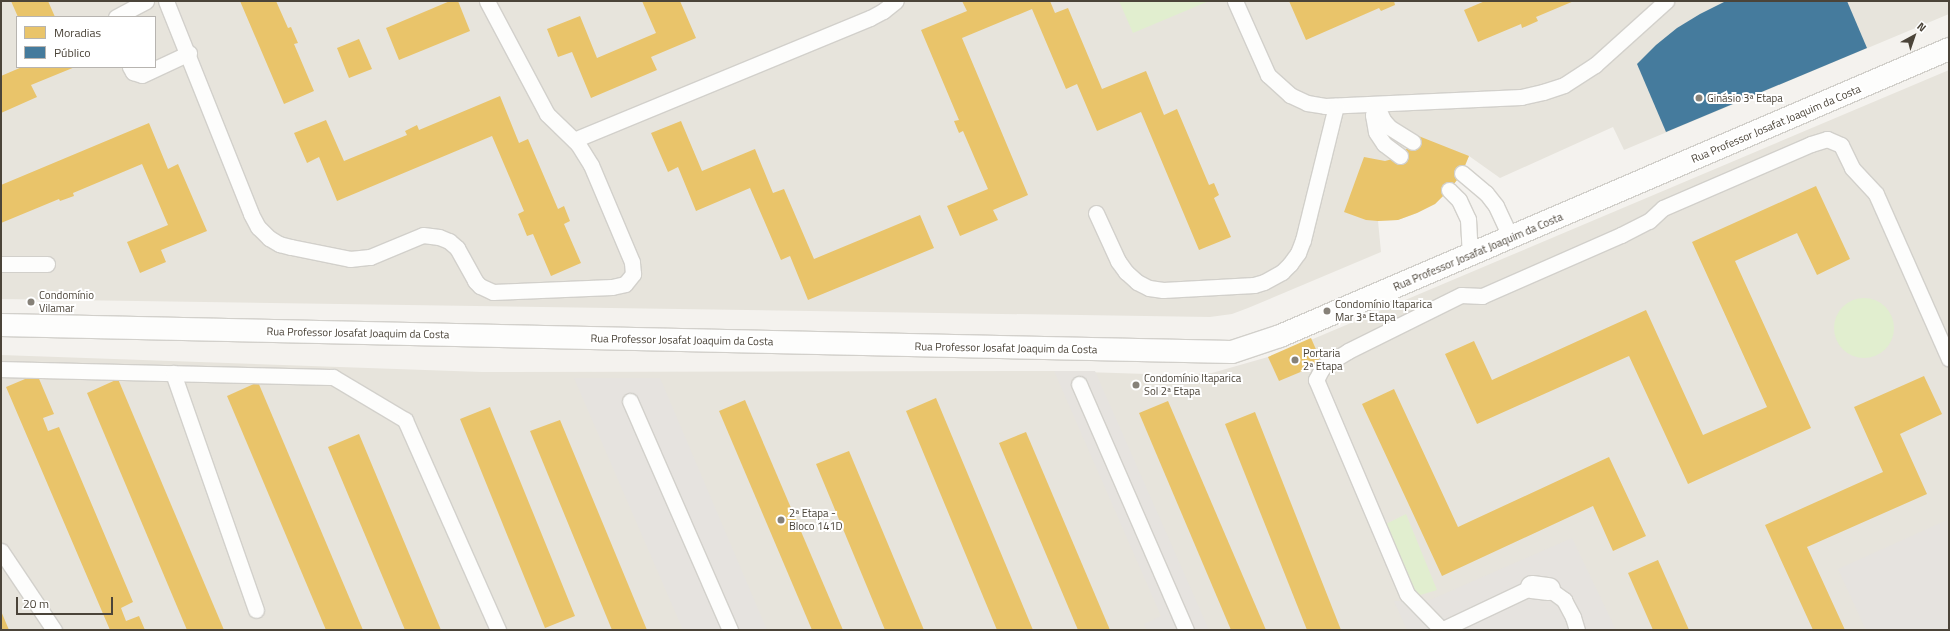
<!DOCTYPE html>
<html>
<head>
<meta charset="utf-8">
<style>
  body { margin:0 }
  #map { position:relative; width:1950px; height:631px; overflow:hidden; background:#f4f2ee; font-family:"Titillium Web",sans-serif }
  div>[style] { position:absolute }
  .residential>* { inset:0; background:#e7e4dc }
  .green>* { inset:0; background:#e1eecf }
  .round { border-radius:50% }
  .parking>* { inset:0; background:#e6e3df }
  .homes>* { inset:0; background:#e9c46a }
  .public>* { inset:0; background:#457b9d }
  .roads { filter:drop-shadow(1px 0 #d2d0cb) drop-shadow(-1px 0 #d2d0cb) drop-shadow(0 1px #d2d0cb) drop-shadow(0 -1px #d2d0cb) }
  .lane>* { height:15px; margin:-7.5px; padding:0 7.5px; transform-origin:7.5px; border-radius:7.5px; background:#fdfdfc }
  .street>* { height:22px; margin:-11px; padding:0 11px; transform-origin:11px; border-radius:11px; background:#fdfdfc }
  .dots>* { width:11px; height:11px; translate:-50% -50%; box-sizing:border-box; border:2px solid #fff; border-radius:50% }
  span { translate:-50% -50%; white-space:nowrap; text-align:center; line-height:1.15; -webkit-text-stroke:4px #fff; paint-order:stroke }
  .poi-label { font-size:11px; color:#4b4439 }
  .left { translate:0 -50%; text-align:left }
  .street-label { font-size:11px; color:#4b4439 }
  .frame { position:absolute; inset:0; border:2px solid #4b4439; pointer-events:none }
  .legend { position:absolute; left:16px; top:16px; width:140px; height:52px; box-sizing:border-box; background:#fff; border:1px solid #b7b4b0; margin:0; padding:5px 7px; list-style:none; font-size:12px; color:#4b4439 }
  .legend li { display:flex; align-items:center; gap:8px; height:20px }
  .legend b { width:20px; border:1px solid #b7b4b0 }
  .north { position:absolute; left:1894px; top:16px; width:40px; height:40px; -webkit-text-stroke:3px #fff; paint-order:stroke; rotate:40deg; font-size:11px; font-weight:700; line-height:16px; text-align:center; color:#4b4439 }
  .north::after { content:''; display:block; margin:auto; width:14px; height:18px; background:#4b4439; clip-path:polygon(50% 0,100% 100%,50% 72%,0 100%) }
  .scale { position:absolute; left:16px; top:597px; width:97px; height:18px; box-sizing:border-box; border:2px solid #4b4439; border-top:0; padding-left:5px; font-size:12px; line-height:14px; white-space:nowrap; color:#4b4439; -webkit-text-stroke:3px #fff; paint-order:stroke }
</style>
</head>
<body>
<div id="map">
  <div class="residential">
    <div style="clip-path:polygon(evenodd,1px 1px,1949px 1px,1949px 14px,1624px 150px,1613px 127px,1500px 178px,1469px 156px,1461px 175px,1449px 190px,1435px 204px,1417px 213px,1398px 220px,1378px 221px,1381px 252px,1248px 308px,1232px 314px,1210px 317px,1px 299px,1px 1px,17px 17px,155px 17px,155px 67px,17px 67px,17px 17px)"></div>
    <div style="clip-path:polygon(1949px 70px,1949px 630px,1px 630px,1px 355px,482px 372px,1054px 371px,1178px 375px,1212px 373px,1268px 357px,1287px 350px)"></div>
  </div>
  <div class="green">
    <div style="clip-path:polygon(1119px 1px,1209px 1px,1133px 33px)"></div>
    <div class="round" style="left:1834px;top:298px;width:60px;height:60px"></div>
    <div style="clip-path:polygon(1406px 514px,1437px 590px,1417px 596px,1384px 525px)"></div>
  </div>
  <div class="parking">
    <div style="clip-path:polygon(1054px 371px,1095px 371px,1209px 630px,1147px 630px,1144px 624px,1161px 616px)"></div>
    <div style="clip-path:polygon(574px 378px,660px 378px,767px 630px,683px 630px)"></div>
    <div style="clip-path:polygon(1949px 519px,1949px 630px,1866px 630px,1838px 569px)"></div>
    <div style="clip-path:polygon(1572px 538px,1616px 630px,1407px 630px,1394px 601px,1430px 600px)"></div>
  </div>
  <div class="homes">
    <div style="clip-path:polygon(11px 1px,48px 1px,55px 17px,18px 17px)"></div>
    <div style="clip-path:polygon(240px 1px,276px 1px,288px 28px,291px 27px,298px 43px,294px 44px,314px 91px,284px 104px)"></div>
    <div style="clip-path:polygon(450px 1px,458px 1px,470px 31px,399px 60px,386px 28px)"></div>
    <div style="clip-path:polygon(642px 1px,680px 1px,696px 38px,651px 57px,657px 70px,591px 98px,572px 52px,558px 57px,547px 29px,580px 16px,597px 58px,656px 33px)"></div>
    <div style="clip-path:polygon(962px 1px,1050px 1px,1055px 13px,1068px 8px,1102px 89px,1146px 71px,1164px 115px,1177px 109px,1209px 185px,1214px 183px,1219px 195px,1214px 198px,1231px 237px,1199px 250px,1141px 112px,1097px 131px,1077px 84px,1066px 89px,1032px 9px,962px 38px,1028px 195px,993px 210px,998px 220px,960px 236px,947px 206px,988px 189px,963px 131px,959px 133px,954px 121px,959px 120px,921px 30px,967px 11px)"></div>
    <div style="clip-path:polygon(1289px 1px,1394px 1px,1395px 5px,1381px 11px,1379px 8px,1306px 40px)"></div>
    <div style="clip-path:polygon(1485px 1px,1574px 1px,1536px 17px,1538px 21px,1522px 28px,1521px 24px,1478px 42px,1464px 10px)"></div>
    <div style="clip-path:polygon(359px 39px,372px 69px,349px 78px,337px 48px)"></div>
    <div style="clip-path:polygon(22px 67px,75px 67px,31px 85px,37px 97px,1px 113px,1px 76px)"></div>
    <div style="clip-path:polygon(500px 96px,519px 143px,528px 139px,558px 209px,564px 206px,570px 221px,564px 224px,581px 263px,551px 276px,533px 234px,527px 236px,518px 214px,524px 211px,492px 136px,337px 201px,319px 157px,307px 163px,294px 133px,326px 120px,344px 161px,407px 135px,405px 131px,417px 125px,419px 130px)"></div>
    <div style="clip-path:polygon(681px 121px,702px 171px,755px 149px,773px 193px,784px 189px,814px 259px,920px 215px,934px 248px,808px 300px,790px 256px,781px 260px,750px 188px,696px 211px,678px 167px,668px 172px,651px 133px)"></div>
    <div style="clip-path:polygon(149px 123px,168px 169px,178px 164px,207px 231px,161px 250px,166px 262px,140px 273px,127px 242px,168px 225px,142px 164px,73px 193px,74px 196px,60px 201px,59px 199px,1px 223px,1px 185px)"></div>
    <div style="clip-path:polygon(1416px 135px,1469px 156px,1461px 175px,1449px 190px,1435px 204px,1417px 213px,1398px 220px,1378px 221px,1366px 220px,1344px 212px,1364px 157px,1385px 161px,1396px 158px,1411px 145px)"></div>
    <div style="clip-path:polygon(1816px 186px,1850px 259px,1817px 275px,1797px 233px,1735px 261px,1811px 428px,1688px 484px,1629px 356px,1477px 424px,1445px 354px,1474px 341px,1492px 380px,1646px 310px,1703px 435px,1767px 407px,1692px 242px)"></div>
    <div style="clip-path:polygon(1311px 338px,1322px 363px,1279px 381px,1268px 357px)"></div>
    <div style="clip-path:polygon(37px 374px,54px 414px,43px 418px,48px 431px,59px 427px,133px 602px,121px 608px,126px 621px,139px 616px,145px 630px,110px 630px,6px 387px)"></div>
    <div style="clip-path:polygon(1924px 376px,1942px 414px,1900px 434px,1927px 494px,1807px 547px,1845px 630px,1813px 630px,1765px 525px,1883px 472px,1854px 407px)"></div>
    <div style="clip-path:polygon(118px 379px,224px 630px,187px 630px,87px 393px)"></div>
    <div style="clip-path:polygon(258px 382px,363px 630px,326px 630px,227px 396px)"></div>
    <div style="clip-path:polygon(1394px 389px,1458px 527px,1609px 457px,1646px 536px,1613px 551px,1593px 506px,1442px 576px,1362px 404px)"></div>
    <div style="clip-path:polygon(936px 398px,1033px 630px,997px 630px,906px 411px)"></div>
    <div style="clip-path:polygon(745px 400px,843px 630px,812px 630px,719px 411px)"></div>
    <div style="clip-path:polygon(1168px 401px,1266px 630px,1231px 630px,1139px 413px)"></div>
    <div style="clip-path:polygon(490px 407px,575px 616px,545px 628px,460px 419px)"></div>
    <div style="clip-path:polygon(1255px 412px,1341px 630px,1307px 630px,1225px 424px)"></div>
    <div style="clip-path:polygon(560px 420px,647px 630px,612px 630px,530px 431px)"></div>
    <div style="clip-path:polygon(1026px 432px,1110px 630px,1078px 630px,999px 443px)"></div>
    <div style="clip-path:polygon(359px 434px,441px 630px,405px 630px,328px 447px)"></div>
    <div style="clip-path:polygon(849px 451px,924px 630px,885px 630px,816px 464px)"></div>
    <div style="clip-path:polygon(1658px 560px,1689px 630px,1653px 630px,1628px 573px)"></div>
    <div style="clip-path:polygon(1px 611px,9px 630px,1px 630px)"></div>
  </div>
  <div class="public">
    <div style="clip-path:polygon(1726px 1px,1847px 1px,1867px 48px,1666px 132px,1637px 64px,1656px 45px,1677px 28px,1700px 14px)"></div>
  </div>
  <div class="roads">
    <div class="lane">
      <div style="left:166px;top:1px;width:229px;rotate:68.2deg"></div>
      <div style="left:251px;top:214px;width:15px;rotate:62deg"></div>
      <div style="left:258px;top:227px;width:16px;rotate:45deg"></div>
      <div style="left:269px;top:238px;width:12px;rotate:31deg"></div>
      <div style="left:279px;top:244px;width:12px;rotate:14deg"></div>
      <div style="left:291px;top:247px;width:60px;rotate:11.5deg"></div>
      <div style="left:350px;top:259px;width:20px;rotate:-6deg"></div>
      <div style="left:370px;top:257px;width:57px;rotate:-22.5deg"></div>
      <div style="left:423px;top:235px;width:16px;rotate:7deg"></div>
      <div style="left:439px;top:237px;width:11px;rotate:22deg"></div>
      <div style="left:449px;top:241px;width:11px;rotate:41deg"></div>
      <div style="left:457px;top:248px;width:38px;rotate:61deg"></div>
      <div style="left:475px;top:281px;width:7px;rotate:45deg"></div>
      <div style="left:480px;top:286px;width:14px;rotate:25deg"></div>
      <div style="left:493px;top:292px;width:119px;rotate:-2.4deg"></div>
      <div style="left:612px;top:287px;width:13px;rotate:-13deg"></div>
      <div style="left:625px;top:284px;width:13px;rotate:-51deg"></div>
      <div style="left:633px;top:274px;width:12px;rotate:-95deg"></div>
      <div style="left:632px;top:262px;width:105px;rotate:-112.9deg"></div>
      <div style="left:591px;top:165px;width:25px;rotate:-122deg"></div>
      <div style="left:578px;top:144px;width:43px;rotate:-135.9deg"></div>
      <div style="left:547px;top:114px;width:128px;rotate:-118deg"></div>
      <div style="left:1235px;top:1px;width:81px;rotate:66deg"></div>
      <div style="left:1268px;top:75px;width:30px;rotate:42deg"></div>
      <div style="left:1290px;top:95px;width:19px;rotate:25deg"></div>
      <div style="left:1307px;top:103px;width:18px;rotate:9deg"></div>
      <div style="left:1325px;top:106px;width:196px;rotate:-2.6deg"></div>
      <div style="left:1521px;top:97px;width:23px;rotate:-13deg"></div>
      <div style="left:1543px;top:92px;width:22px;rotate:-18deg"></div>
      <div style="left:1564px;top:85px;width:37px;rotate:-33deg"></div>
      <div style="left:1595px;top:65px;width:96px;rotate:-42deg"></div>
      <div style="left:116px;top:17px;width:34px;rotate:-28deg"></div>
      <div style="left:130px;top:67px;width:6px;rotate:59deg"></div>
      <div style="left:133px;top:72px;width:9px;rotate:18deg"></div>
      <div style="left:142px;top:75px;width:52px;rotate:-25.1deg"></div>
      <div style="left:574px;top:140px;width:320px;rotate:-22.4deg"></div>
      <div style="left:870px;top:18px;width:15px;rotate:-28deg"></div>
      <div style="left:883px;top:11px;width:16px;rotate:-38deg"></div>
      <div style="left:1400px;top:156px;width:20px;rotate:-143deg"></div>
      <div style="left:1384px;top:144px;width:14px;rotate:-124deg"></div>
      <div style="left:1376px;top:132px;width:17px;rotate:-100deg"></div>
      <div style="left:1373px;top:115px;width:11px;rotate:-75deg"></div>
      <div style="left:1376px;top:104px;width:17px;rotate:66deg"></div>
      <div style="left:1383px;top:120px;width:9px;rotate:49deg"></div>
      <div style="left:1389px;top:127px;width:28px;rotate:32deg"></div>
      <div style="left:1462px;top:173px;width:31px;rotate:40deg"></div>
      <div style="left:1486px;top:193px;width:16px;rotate:52deg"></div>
      <div style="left:1496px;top:206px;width:35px;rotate:65deg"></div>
      <div style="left:1449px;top:190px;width:14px;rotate:45deg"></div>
      <div style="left:1459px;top:200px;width:21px;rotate:65deg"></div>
      <div style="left:1468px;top:219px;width:36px;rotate:87deg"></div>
      <div style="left:1096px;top:213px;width:53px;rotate:65.4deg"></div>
      <div style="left:1118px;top:261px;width:14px;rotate:54deg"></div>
      <div style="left:1126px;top:272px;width:15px;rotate:42deg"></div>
      <div style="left:1137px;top:282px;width:13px;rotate:27deg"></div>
      <div style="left:1149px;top:288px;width:14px;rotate:8deg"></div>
      <div style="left:1163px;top:290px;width:91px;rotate:-3.1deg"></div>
      <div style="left:1254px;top:285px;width:10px;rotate:-17deg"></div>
      <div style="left:1264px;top:282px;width:21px;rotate:-29deg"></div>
      <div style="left:1282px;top:272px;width:11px;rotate:-45deg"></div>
      <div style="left:1290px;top:264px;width:14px;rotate:-54deg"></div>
      <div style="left:1298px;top:253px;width:14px;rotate:-69deg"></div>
      <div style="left:1303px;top:240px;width:138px;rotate:-76.2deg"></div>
      <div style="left:1px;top:264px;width:46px"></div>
      <div style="left:1px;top:369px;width:332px;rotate:1.4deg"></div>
      <div style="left:333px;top:377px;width:84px;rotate:30.8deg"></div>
      <div style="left:405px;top:420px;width:230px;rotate:66.1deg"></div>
      <div style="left:173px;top:373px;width:251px;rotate:70.7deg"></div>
      <div style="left:1079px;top:384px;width:268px;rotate:66.5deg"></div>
      <div style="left:630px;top:401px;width:250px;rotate:66.4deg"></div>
      <div style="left:1px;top:551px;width:95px;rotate:56.1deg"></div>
      <div style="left:1549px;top:589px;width:19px;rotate:36deg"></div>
      <div style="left:1564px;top:600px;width:19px;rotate:62deg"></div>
      <div style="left:1573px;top:617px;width:14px;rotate:73deg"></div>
      <div style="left:1441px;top:630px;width:101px;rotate:-25.3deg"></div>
      <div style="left:1442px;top:630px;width:50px;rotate:-134.2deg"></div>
      <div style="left:1407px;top:594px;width:233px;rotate:-113deg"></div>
      <div style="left:1316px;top:380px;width:11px;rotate:-63deg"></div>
      <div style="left:1321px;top:370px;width:6px;rotate:-51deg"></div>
      <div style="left:1325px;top:365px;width:27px;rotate:-31deg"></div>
      <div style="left:1348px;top:351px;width:126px;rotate:-26.4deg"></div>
      <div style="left:1461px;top:295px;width:21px;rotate:3deg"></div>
      <div style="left:1482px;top:296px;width:152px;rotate:-23.7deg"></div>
      <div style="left:1621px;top:235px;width:31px;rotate:-27deg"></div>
      <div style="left:1649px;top:221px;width:19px;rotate:-43deg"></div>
      <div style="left:1663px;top:208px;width:161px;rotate:-23.4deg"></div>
      <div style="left:1811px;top:144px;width:17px;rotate:-17deg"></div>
      <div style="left:1827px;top:139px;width:15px;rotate:23deg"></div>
      <div style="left:1841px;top:145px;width:25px;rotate:64deg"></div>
      <div style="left:1852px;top:168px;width:35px;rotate:47deg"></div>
      <div style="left:1876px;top:194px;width:180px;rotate:66.1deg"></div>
    </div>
    <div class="street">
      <div style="left:1px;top:325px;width:1231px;rotate:1.26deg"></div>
      <div style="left:1232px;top:352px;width:51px;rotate:-18.4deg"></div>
      <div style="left:1280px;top:336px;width:728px;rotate:-23.22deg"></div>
      <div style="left:1532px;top:587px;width:17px;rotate:7deg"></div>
    </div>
  </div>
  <div class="dots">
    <div style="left:1699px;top:98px;background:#868178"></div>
    <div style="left:31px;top:302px;background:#868178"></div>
    <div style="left:1327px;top:311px;background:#868178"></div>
    <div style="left:1295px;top:360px;background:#868178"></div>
    <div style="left:1136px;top:385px;background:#868178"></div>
    <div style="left:781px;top:520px;background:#868178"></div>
  </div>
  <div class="poi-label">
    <span class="left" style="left:1707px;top:98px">Ginásio 3ª Etapa</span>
    <span class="left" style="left:39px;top:302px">Condomínio<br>Vilamar</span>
    <span class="left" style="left:1335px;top:311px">Condomínio Itaparica<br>Mar 3ª Etapa</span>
    <span class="left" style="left:1303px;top:360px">Portaria<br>2ª Etapa</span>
    <span class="left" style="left:1144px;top:385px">Condomínio Itaparica<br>Sol 2ª Etapa</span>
    <span class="left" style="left:789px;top:520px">2ª Etapa -<br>Bloco 141D</span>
  </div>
  <div class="street-label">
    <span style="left:1776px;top:124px;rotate:-23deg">Rua Professor Josafat Joaquim da Costa</span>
    <span style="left:1478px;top:252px;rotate:-23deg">Rua Professor Josafat Joaquim da Costa</span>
    <span style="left:358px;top:333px;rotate:1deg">Rua Professor Josafat Joaquim da Costa</span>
    <span style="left:682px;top:340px;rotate:1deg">Rua Professor Josafat Joaquim da Costa</span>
    <span style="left:1006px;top:348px;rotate:1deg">Rua Professor Josafat Joaquim da Costa</span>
  </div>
  <div class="frame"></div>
  <ul class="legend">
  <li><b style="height:11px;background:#e9c46a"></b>Moradias</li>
  <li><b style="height:11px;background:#457b9d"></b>Público</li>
  </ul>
  <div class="north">N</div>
  <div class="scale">20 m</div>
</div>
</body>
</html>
